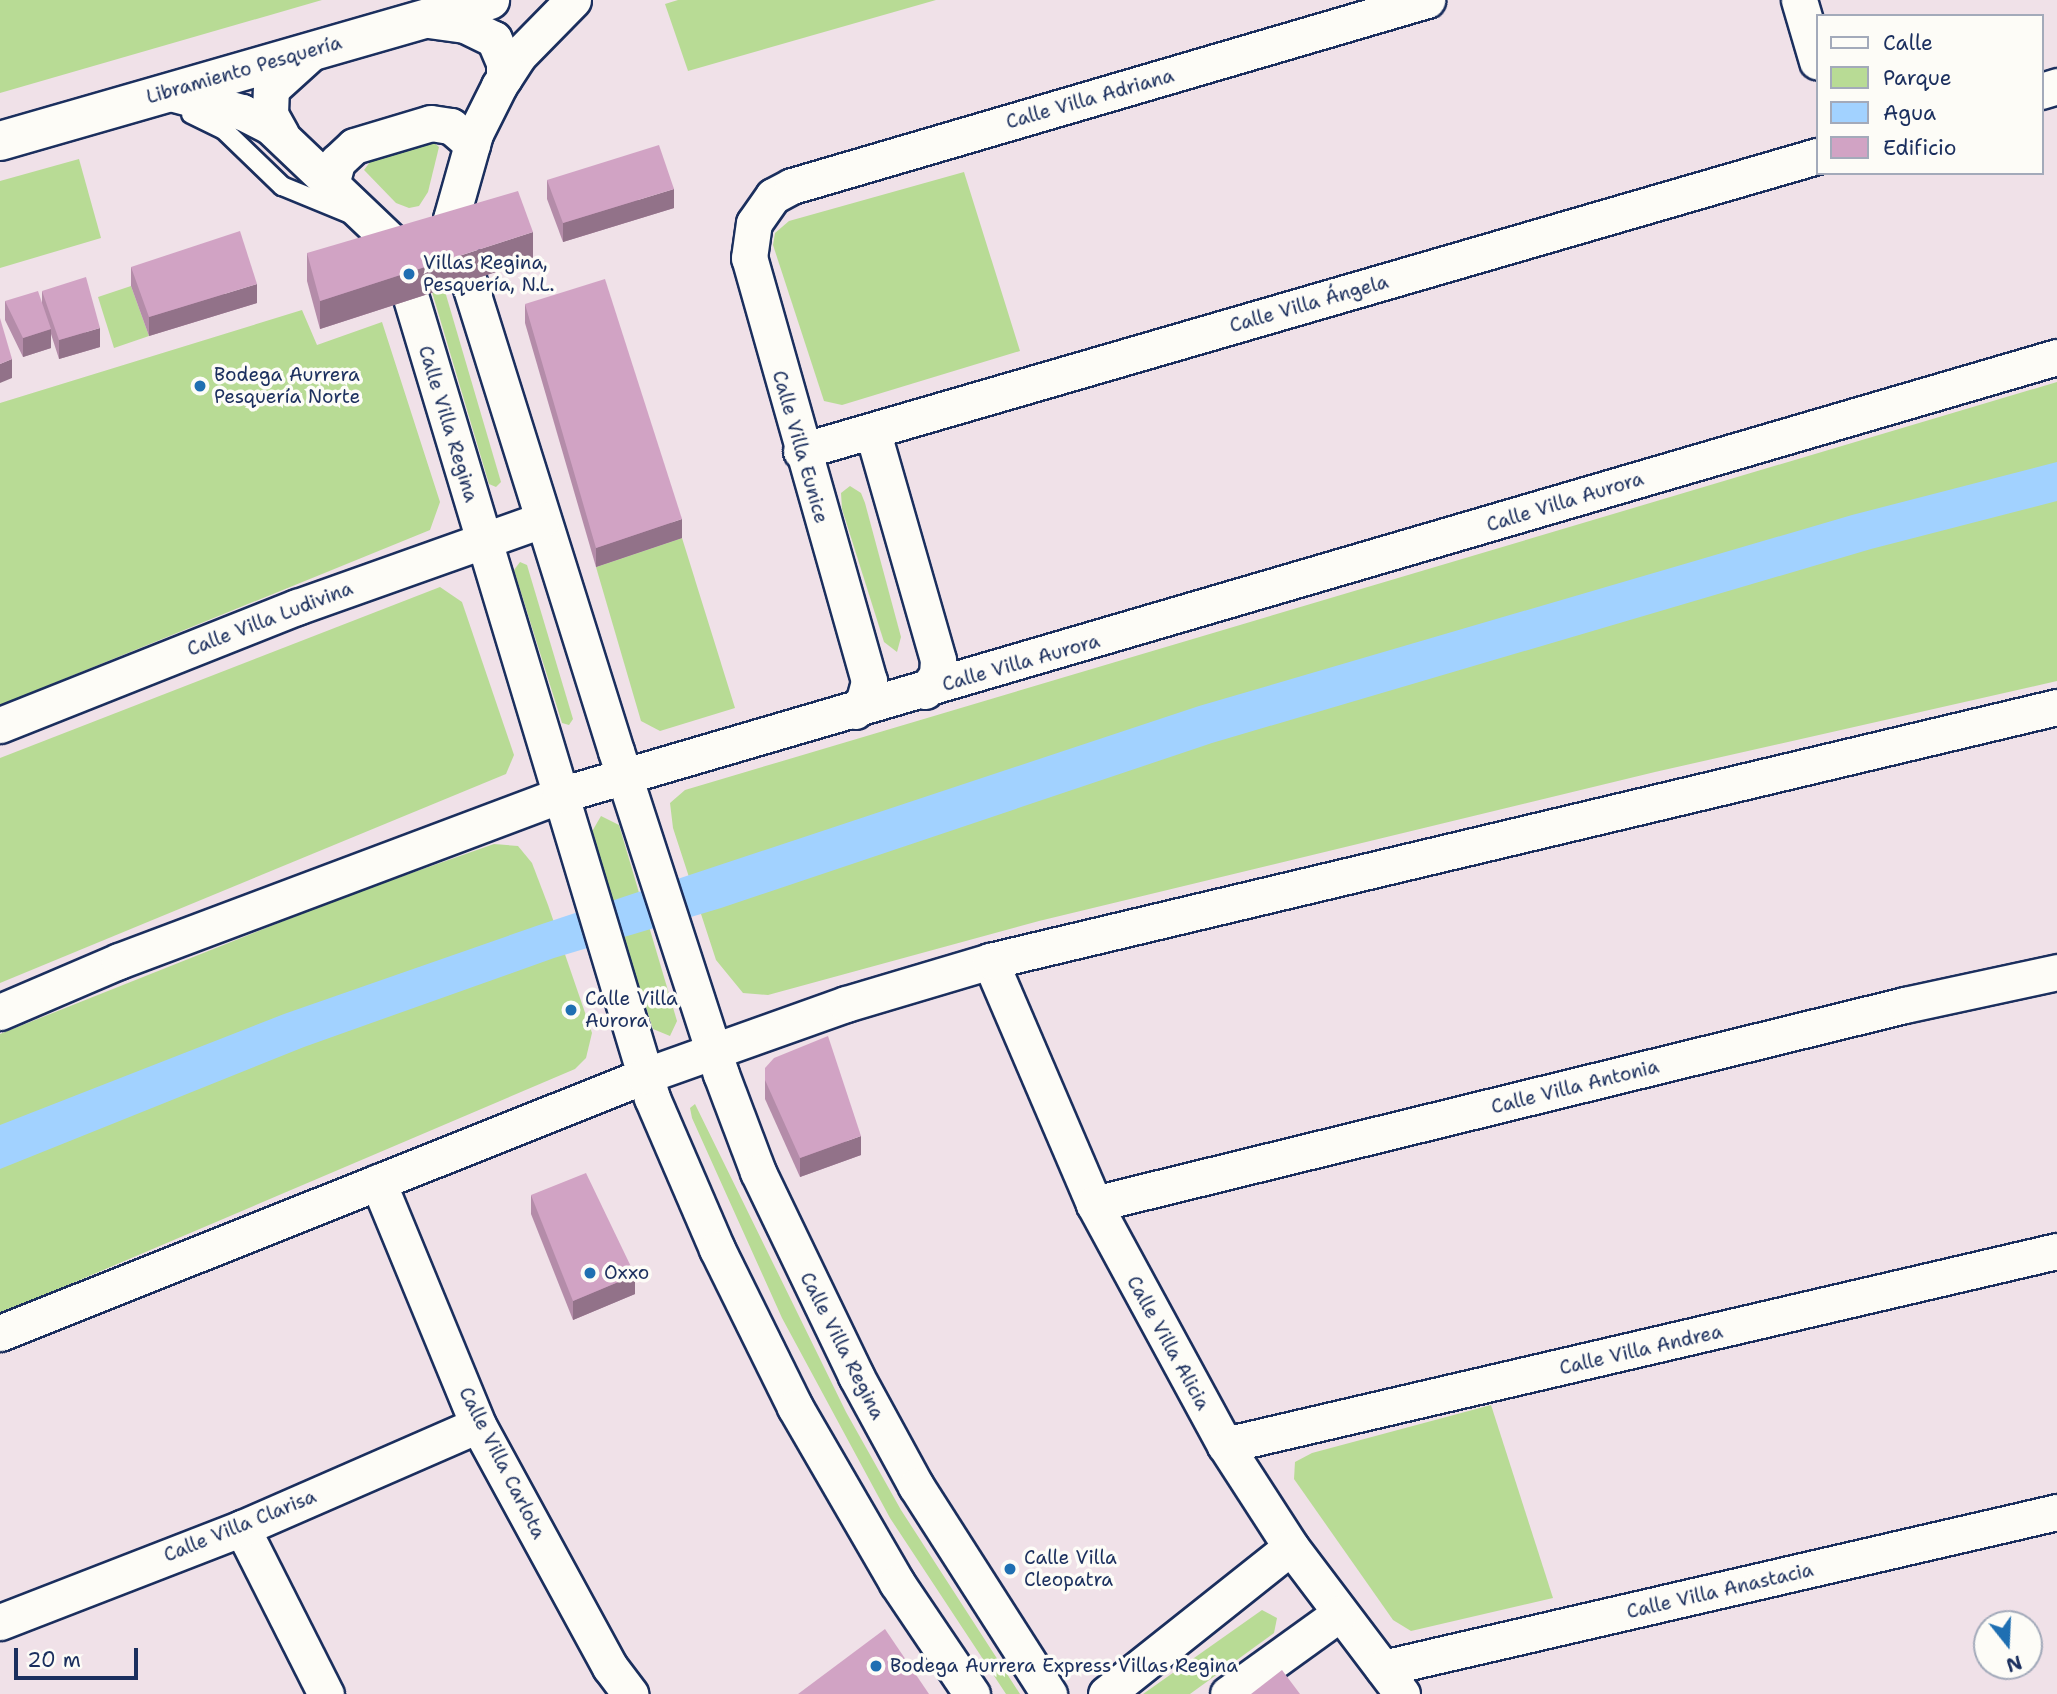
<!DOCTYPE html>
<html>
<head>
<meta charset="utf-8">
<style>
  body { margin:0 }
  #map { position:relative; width:2057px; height:1694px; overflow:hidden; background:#f0e1e8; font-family:"Shantell Sans",sans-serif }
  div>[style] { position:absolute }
  .green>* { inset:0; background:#b8db95 }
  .water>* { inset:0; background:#a2d2ff }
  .roads { filter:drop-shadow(2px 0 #1b2f5e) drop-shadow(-2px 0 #1b2f5e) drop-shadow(0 2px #1b2f5e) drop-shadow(0 -2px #1b2f5e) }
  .service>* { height:18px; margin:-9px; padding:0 9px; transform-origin:9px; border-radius:9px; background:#fdfcf7 }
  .minor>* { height:35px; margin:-17.5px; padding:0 17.5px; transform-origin:17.5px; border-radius:17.5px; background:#fdfcf7 }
  .secondary>* { height:38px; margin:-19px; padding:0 19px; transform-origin:19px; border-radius:19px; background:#fdfcf7 }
  .wall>* { inset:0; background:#b48ca9 }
  .shaded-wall>* { inset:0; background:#927289 }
  .building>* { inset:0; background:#d1a3c4 }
  .dots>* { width:19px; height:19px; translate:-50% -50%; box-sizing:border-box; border:4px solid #fdfcf7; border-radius:50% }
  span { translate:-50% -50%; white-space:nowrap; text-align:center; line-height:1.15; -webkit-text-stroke:7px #fdfcf7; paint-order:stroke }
  .street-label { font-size:19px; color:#1b2f5e }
  .poi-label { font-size:19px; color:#1b2f5e }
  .left { translate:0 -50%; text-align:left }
  .legend { position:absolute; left:1816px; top:14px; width:228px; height:161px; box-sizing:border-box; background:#fdfcf7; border:2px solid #a3aaba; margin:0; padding:9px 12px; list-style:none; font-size:21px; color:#1b2f5e }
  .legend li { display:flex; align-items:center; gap:14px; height:35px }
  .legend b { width:35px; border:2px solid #a3aaba }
  .north { position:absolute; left:1973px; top:1610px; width:70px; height:70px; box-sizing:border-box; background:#fdfcf7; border:2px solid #a3aaba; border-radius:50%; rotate:162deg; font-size:19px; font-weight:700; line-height:28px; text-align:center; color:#1b2f5e }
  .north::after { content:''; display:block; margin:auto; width:24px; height:32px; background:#1f6fb2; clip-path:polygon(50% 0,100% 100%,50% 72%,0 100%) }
  .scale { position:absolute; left:14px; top:1648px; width:124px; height:32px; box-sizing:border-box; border:4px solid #1b2f5e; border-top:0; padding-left:9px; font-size:21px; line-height:24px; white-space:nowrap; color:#1b2f5e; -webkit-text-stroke:5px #fdfcf7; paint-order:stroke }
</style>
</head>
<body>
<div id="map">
  <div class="green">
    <div style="clip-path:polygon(0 0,322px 0,0 93px)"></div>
    <div style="clip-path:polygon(678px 0,936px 0,688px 71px,665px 4px)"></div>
    <div style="clip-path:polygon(433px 142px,439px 147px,428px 192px,419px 206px,409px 208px,396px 203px,364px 170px,370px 162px)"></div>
    <div style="clip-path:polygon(79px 159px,101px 238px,0 268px,0 181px)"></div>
    <div style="clip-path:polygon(964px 172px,1020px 351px,842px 405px,824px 401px,773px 245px,775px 233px,789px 221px)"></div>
    <div style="clip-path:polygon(131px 286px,149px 336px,114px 348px,98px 297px)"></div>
    <div style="clip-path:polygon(444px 288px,501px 482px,496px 487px,489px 484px,432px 292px)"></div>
    <div style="clip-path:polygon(302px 310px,317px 345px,382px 322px,440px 502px,430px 530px,0 705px,0 403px)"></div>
    <div style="clip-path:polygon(2057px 382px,2057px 681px,1655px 772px,1039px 921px,768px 995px,743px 993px,716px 960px,673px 828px,670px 803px,685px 790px)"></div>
    <div style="clip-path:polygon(850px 486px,861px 493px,865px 503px,901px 637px,897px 652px,884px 642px,842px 509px,841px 493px)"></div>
    <div style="clip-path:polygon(682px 538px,735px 708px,660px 731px,641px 721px,596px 567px)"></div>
    <div style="clip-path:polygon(520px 562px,527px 565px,573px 719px,569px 725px,562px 723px,514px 570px)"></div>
    <div style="clip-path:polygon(440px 587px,462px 602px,514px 755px,506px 774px,0 983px,0 758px)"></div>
    <div style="clip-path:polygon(601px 816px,619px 825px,677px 1021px,670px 1036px,653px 1029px,590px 835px)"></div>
    <div style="clip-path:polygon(494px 844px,518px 846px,532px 863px,548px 905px,592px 1033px,586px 1058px,575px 1069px,0 1314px,0 1034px,346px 896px)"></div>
    <div style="clip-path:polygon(695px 1104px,846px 1412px,901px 1510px,1020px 1694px,1006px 1694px,890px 1518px,782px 1318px,692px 1118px,690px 1108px)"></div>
    <div style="clip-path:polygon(1491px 1405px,1553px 1598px,1411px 1631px,1393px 1620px,1294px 1479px,1295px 1462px,1312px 1453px)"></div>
    <div style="clip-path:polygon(1262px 1610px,1277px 1618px,1274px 1633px,1190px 1694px,1143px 1694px)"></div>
  </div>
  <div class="water">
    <div style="clip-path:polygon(2057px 462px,2057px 501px,1871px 549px,1212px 743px,721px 908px,554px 958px,304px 1047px,0 1169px,0 1125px,284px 1014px,542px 924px,1199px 706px,1852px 515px)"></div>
  </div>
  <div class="roads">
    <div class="service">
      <div style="left:191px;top:114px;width:37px;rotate:26deg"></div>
      <div style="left:224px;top:130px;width:81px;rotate:44deg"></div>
      <div style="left:282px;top:186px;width:71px;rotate:22.2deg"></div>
    </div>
    <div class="minor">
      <div style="left:573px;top:0;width:77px;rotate:134.5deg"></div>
      <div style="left:519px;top:55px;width:37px;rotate:123deg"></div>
      <div style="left:499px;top:86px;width:54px;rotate:116.6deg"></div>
      <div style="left:475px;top:134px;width:88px;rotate:105.8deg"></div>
      <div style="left:451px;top:219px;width:12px;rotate:81deg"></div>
      <div style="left:453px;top:231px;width:545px;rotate:72.6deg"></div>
      <div style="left:616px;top:751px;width:340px;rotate:72deg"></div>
      <div style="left:721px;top:1074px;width:105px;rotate:69.3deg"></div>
      <div style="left:758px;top:1172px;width:226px;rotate:64.3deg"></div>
      <div style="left:856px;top:1376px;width:125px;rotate:61.4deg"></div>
      <div style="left:916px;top:1486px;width:247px;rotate:57.4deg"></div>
      <div style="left:1799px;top:0;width:64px;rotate:73.6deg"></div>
      <div style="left:421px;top:19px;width:44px;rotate:7.8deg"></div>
      <div style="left:465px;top:25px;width:32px;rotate:26deg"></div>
      <div style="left:494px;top:39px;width:25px;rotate:67deg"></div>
      <div style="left:504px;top:62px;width:16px;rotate:90deg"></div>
      <div style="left:2041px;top:91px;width:17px;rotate:-17deg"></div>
      <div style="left:167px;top:92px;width:78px;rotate:14.9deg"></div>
      <div style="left:242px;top:112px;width:33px;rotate:27deg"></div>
      <div style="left:271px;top:127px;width:171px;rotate:43.6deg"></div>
      <div style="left:395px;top:245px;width:891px;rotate:73.23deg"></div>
      <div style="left:652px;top:1098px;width:164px;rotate:66.7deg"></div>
      <div style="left:717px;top:1249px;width:176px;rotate:63.7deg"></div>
      <div style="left:795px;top:1407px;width:203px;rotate:59.9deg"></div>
      <div style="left:897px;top:1583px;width:134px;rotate:56deg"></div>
      <div style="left:281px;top:134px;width:23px;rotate:-119deg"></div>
      <div style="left:270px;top:114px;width:25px;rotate:-88deg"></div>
      <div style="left:271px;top:89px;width:55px;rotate:-42.1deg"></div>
      <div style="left:332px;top:181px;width:20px;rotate:-75deg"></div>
      <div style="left:337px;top:162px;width:23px;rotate:-43deg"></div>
      <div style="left:354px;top:146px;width:80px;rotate:-16.6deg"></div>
      <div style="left:431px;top:123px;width:20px;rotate:9deg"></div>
      <div style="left:451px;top:126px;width:28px;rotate:41deg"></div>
      <div style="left:873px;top:433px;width:236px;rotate:74deg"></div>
      <div style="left:938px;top:660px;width:15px;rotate:94deg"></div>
      <div style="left:937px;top:675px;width:20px;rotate:127deg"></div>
      <div style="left:801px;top:451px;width:1058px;rotate:-16.19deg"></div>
      <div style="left:855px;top:711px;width:14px;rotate:-51deg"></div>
      <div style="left:864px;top:700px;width:20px;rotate:-75deg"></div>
      <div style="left:869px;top:681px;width:440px;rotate:-105.8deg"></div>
      <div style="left:749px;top:258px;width:35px;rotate:-82deg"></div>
      <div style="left:754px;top:223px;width:33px;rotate:-55deg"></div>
      <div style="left:773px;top:196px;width:21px;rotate:-28deg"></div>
      <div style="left:792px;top:186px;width:662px;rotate:-16.33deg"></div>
      <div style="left:0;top:725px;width:320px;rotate:-21.7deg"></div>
      <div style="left:297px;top:607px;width:260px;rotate:-19.6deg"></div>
      <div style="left:990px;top:961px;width:264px;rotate:66.8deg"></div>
      <div style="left:1094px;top:1204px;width:274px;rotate:61.5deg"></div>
      <div style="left:1225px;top:1445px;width:121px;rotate:57.1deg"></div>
      <div style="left:1291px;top:1547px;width:184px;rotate:52.9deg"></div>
      <div style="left:0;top:1012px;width:129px;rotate:-23.2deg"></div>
      <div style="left:119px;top:961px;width:471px;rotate:-20.6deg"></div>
      <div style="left:560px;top:795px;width:1560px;rotate:-16.31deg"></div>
      <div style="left:378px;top:1182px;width:263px;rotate:67.6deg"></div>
      <div style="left:478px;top:1425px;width:276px;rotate:61.4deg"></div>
      <div style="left:610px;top:1667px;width:34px;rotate:53deg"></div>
      <div style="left:1094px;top:1204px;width:835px;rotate:-13.79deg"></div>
      <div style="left:1905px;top:1005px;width:156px;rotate:-12.2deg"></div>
      <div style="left:0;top:1333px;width:693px;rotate:-21.76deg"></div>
      <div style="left:644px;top:1076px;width:214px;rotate:-19.6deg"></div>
      <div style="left:846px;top:1004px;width:150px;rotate:-16.6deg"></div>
      <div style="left:990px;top:961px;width:1097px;rotate:-13.39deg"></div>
      <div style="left:1225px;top:1445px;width:854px;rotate:-13.13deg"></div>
      <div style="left:242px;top:1528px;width:186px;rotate:63.2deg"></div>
      <div style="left:0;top:1622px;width:260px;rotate:-21.2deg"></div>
      <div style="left:242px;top:1528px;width:257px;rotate:-23.6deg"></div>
      <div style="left:1383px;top:1668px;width:692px;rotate:-13.03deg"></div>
      <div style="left:1106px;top:1694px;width:236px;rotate:-38.5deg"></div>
      <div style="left:1228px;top:1694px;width:137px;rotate:-35.8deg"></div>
    </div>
    <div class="secondary">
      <div style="left:0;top:141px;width:510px;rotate:-16.05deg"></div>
    </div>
  </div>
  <div class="wall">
    <div style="clip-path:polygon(547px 180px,674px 208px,563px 242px,547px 199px)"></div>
    <div style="clip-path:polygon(307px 253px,533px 260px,320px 329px,307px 281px)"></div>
    <div style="clip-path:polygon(131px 267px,257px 303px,149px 336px,131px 286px)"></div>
    <div style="clip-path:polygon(42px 291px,100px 347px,59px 359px,51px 334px,51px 348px,23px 357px,5px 320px,5px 301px,42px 303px)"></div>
    <div style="clip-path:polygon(525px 304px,682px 538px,596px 567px,525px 323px)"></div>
    <div style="clip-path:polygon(765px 1068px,861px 1155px,800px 1177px,765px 1099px)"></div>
    <div style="clip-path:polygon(531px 1195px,635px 1294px,573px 1320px,531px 1214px)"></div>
  </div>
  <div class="shaded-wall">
    <div style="clip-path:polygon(674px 189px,674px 208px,563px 242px,563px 223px)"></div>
    <div style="clip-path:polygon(533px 232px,533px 260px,320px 329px,320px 301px)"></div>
    <div style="clip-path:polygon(257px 284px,257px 303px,149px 336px,149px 317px)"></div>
    <div style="clip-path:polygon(100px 328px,100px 347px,59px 359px,59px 340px)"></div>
    <div style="clip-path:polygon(51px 329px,51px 348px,23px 357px,23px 338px)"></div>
    <div style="clip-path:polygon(12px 359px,12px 378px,0 383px,0 364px)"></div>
    <div style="clip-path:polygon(682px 519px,682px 538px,596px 567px,596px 548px)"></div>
    <div style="clip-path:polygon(861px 1136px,861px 1155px,800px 1177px,800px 1158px)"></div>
    <div style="clip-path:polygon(635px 1275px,635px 1294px,573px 1320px,573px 1301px)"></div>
  </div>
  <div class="building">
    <div style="clip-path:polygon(659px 145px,674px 189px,563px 223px,547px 180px)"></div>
    <div style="clip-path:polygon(518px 191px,533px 232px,320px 301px,307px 253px)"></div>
    <div style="clip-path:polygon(240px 231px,257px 284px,149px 317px,131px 267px)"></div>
    <div style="clip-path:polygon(86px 277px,100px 328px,59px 340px,42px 291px)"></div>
    <div style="clip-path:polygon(605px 279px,682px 519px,596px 548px,525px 304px)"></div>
    <div style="clip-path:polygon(38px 291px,51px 329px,23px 338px,5px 301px)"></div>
    <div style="clip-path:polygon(0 318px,12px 359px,0 364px)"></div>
    <div style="clip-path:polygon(828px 1036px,861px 1136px,800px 1158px,765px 1080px,765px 1068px,774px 1058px)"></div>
    <div style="clip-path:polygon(586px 1173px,635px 1275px,573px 1301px,531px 1195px)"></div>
    <div style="clip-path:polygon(885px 1629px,929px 1694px,798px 1694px)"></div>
    <div style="clip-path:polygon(1282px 1670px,1300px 1694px,1251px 1694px)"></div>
  </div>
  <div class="dots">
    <div style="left:409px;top:274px;background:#1f6fb2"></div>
    <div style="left:200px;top:386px;background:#1f6fb2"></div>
    <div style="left:571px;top:1010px;background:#1f6fb2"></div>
    <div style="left:590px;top:1273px;background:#1f6fb2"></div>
    <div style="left:1010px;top:1569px;background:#1f6fb2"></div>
    <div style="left:876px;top:1666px;background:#1f6fb2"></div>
  </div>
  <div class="street-label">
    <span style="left:244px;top:70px;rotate:-16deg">Libramiento Pesquería</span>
    <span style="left:1090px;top:99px;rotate:-16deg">Calle Villa Adriana</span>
    <span style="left:1309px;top:304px;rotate:-16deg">Calle Villa Ángela</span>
    <span style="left:448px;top:424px;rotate:73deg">Calle Villa Regina</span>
    <span style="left:800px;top:447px;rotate:74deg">Calle Villa Eunice</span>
    <span style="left:1565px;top:502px;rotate:-17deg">Calle Villa Aurora</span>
    <span style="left:270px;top:619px;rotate:-21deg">Calle Villa Ludivina</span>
    <span style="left:1021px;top:663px;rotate:-16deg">Calle Villa Aurora</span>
    <span style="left:1575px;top:1087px;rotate:-14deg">Calle Villa Antonia</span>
    <span style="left:1168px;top:1343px;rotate:61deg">Calle Villa Alicia</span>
    <span style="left:842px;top:1346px;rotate:63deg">Calle Villa Regina</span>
    <span style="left:1641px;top:1350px;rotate:-13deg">Calle Villa Andrea</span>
    <span style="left:502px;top:1463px;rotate:63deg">Calle Villa Carlota</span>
    <span style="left:240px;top:1526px;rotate:-22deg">Calle Villa Clarisa</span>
    <span style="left:1720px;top:1591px;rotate:-13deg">Calle Villa Anastacia</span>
  </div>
  <div class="poi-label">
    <span class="left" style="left:423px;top:274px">Villas Regina,<br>Pesquería, N.L.</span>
    <span class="left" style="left:214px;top:386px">Bodega Aurrera<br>Pesquería Norte</span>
    <span class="left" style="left:585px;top:1010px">Calle Villa<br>Aurora</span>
    <span class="left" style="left:604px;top:1273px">Oxxo</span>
    <span class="left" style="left:1024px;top:1569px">Calle Villa<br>Cleopatra</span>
    <span class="left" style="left:890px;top:1666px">Bodega Aurrera Express Villas Regina</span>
  </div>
  <ul class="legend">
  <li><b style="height:9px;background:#fdfcf7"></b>Calle</li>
  <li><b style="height:19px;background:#b8db95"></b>Parque</li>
  <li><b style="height:19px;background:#a2d2ff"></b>Agua</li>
  <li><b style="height:19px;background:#d1a3c4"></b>Edificio</li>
  </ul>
  <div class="north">N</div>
  <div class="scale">20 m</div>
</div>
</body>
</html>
